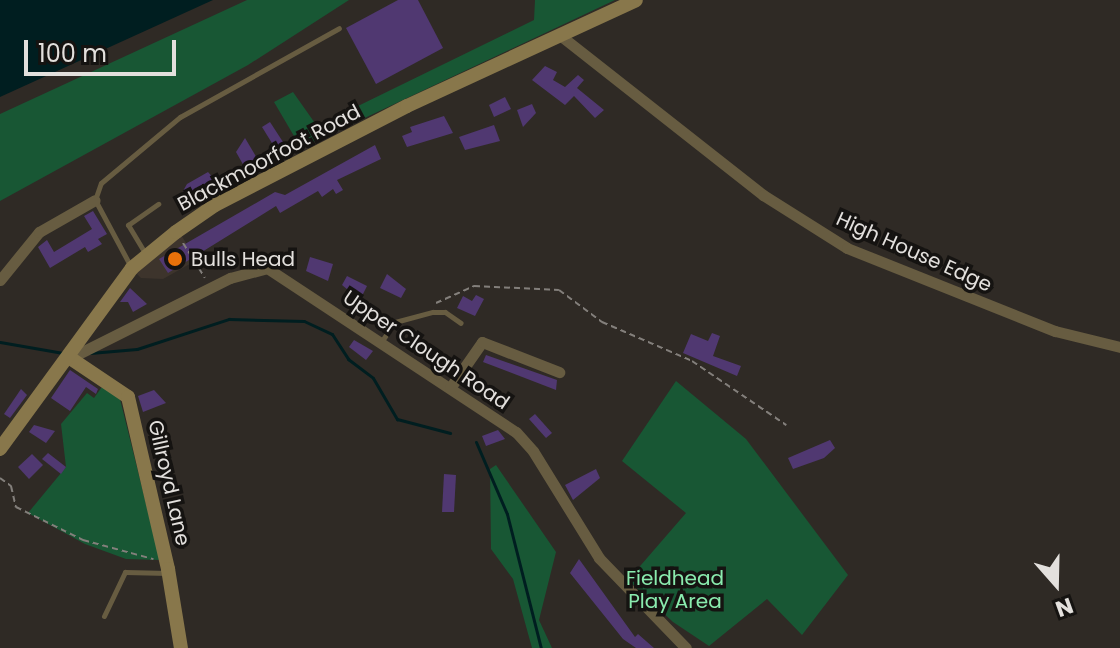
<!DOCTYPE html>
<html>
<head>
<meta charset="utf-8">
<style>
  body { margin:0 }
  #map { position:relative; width:1120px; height:648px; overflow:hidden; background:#2f2a25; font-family:Poppins,sans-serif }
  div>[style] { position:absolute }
  .built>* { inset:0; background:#3d342c }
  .green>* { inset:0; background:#185734 }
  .water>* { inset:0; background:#001e20 }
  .stream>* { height:3px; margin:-1.5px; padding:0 1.5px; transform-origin:1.5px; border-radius:1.5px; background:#001e20 }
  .building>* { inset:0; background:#503871 }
  .path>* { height:2px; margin-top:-1px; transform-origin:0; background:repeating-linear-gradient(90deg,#837f7b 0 6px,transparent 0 10px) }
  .lane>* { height:5px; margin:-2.5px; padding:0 2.5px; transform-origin:2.5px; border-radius:2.5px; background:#675c41 }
  .street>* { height:11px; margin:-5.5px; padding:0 5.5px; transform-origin:5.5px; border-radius:5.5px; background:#675c41 }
  .secondary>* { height:14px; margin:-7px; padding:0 7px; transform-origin:7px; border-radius:7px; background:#88774b }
  .dots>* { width:22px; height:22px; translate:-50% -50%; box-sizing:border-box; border:4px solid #151311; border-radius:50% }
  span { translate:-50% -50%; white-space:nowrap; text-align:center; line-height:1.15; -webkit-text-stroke:7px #151311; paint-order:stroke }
  .street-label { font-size:20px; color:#e3e0dd }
  .poi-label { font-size:20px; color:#e3e0dd }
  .left { translate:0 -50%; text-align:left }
  .park-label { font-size:20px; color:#8aebae }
  .north { position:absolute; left:1016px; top:544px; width:80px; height:80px; -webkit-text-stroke:6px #151311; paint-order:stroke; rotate:160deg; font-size:22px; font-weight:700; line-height:32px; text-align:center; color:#e3e0dd }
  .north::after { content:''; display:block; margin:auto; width:28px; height:36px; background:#e3e0dd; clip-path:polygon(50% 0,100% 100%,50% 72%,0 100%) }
  .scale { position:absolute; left:24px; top:40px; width:152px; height:36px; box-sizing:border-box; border:4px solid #e3e0dd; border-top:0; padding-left:10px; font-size:24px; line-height:28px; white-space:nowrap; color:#e3e0dd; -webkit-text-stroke:6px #151311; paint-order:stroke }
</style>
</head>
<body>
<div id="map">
  <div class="built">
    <div style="clip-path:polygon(181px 235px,197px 260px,163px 279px,141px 278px,135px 272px)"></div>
  </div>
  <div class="green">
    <div style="clip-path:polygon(247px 0,349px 0,248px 65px,0 201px,0 114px)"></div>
    <div style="clip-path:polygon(535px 0,615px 0,301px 148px,274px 102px,293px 92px,317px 126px,534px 20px)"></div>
    <div style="clip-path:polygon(676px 381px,746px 439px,848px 575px,802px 635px,767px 599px,709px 646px,673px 622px,628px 580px,686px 513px,622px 461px)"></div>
    <div style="clip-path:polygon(104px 384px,119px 395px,160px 560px,126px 559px,85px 544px,28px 513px,66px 467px,61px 424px,87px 393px,94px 398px)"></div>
    <div style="clip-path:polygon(496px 465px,556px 552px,539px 620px,552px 648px,532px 648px,513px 579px,491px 549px,490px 469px)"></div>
  </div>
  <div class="water">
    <div style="clip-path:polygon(0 0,213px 0,0 97px)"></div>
  </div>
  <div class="stream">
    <div style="left:0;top:342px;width:64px;rotate:9.9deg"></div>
    <div style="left:90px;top:353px;width:47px;rotate:-4.9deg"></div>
    <div style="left:137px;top:349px;width:97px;rotate:-18.1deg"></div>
    <div style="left:229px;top:319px;width:75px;rotate:1.5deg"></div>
    <div style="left:304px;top:321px;width:31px;rotate:25deg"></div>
    <div style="left:332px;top:334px;width:30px;rotate:57deg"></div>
    <div style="left:348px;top:359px;width:31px;rotate:37deg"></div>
    <div style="left:373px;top:378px;width:48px;rotate:59.7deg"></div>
    <div style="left:397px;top:419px;width:55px;rotate:14.8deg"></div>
    <div style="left:476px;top:442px;width:78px;rotate:66.7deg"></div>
    <div style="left:507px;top:514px;width:138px;rotate:75.8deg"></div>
  </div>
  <div class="building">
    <div style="clip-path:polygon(398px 0,418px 0,443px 48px,376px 84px,346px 28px)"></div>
    <div style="clip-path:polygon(545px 66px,557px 72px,553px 80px,565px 87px,578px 75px,584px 80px,577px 88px,604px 110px,595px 118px,574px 96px,565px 105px,532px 80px)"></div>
    <div style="clip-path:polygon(505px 97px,511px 109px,494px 117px,489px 105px)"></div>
    <div style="clip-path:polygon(532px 104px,536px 113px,523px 127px,517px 110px)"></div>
    <div style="clip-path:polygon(444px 116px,453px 133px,407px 147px,402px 136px,412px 132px,410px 127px)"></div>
    <div style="clip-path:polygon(270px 122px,283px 142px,275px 148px,262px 127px)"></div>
    <div style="clip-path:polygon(494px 125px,500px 141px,465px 150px,459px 137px)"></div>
    <div style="clip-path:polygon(245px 138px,258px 160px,245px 168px,236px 152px)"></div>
    <div style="clip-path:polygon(375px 145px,381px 159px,337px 180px,343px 190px,336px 194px,333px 189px,322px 197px,318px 191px,280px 213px,276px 206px,168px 273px,159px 259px,275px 192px,285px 195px)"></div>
    <div style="clip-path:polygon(208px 172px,217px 182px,207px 188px,210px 192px,196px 202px,192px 196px,188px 199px,183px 191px,187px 184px)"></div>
    <div style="clip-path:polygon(93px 211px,107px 234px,98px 239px,102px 244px,88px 252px,85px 247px,50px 268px,38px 247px,47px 240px,54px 252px,92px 229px,84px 216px)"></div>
    <div style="clip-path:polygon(310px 257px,333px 264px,328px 281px,306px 271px)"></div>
    <div style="clip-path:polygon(387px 274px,406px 289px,401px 298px,380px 288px)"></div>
    <div style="clip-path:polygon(347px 276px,367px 286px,360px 300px,342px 285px)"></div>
    <div style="clip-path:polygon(130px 288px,147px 304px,133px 312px,128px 302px,120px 302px)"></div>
    <div style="clip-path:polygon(476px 295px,484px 299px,475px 316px,457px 308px,463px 296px,472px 301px)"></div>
    <div style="clip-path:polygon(712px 333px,720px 336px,713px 356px,741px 366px,737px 376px,683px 353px,691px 334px,708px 341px)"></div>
    <div style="clip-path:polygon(354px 340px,373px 351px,366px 360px,349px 347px)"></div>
    <div style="clip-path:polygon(486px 355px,557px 380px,556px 390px,483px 362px)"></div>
    <div style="clip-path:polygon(70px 370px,98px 389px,96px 394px,86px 387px,70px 411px,51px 398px)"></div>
    <div style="clip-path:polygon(21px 389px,27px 395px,10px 418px,4px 414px)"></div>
    <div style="clip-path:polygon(154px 390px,166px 403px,143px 412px,138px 396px)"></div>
    <div style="clip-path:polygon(535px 414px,552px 433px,546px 438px,529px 419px)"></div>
    <div style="clip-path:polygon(34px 425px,55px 431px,46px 443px,29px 432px)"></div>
    <div style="clip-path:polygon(498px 430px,505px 439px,486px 446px,482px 436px)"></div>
    <div style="clip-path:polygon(830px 440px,835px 448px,824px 458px,793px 469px,788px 458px)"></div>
    <div style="clip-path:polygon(48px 453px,66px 467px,61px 474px,42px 459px)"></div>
    <div style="clip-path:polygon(32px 454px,43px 465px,29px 479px,18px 467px)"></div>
    <div style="clip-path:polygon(596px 469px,600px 478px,573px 500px,565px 485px)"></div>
    <div style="clip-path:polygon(444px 474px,456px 475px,454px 512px,442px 512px)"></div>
    <div style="clip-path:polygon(579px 559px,635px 637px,638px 634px,654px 648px,636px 648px,623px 639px,570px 573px)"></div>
  </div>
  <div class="path">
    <div style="left:183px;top:243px;width:41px;rotate:57.8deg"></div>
    <div style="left:436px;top:303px;width:42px;rotate:-24.1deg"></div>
    <div style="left:474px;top:286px;width:85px;rotate:2.7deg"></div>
    <div style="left:559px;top:290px;width:54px;rotate:36.7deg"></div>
    <div style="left:602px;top:322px;width:98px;rotate:23.4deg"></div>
    <div style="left:692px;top:361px;width:114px;rotate:34.2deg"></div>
    <div style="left:0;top:478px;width:14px;rotate:36deg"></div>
    <div style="left:11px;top:486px;width:22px;rotate:77deg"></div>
    <div style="left:16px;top:507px;width:75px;rotate:26.2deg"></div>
    <div style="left:83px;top:540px;width:73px;rotate:15.2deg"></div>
  </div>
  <div class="lane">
    <div style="left:145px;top:253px;width:33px;rotate:-121deg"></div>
    <div style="left:128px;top:225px;width:37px;rotate:-35deg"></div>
    <div style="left:131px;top:267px;width:76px;rotate:-118.2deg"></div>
    <div style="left:95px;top:200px;width:18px;rotate:-71deg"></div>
    <div style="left:101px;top:183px;width:103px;rotate:-39.9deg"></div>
    <div style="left:180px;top:117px;width:182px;rotate:-29.2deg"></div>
    <div style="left:381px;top:342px;width:24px;rotate:-55deg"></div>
    <div style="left:395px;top:322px;width:39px;rotate:-15deg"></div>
    <div style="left:433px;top:312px;width:12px"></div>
    <div style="left:445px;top:312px;width:19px;rotate:35deg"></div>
    <div style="left:104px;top:616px;width:49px;rotate:-64.5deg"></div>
    <div style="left:125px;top:572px;width:43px;rotate:1.3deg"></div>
  </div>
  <div class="street">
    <div style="left:561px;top:36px;width:257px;rotate:38.2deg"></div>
    <div style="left:763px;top:195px;width:99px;rotate:32.2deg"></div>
    <div style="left:847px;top:248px;width:224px;rotate:21.8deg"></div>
    <div style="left:1055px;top:331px;width:67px;rotate:13.8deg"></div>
    <div style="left:0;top:280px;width:62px;rotate:-50.9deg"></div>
    <div style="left:39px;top:232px;width:64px;rotate:-29.7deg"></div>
    <div style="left:70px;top:358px;width:179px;rotate:-26.6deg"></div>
    <div style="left:230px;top:278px;width:38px;rotate:-15deg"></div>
    <div style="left:267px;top:268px;width:298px;rotate:33.4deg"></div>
    <div style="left:516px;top:432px;width:25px;rotate:48deg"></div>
    <div style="left:533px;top:451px;width:126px;rotate:58.3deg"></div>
    <div style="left:599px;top:558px;width:125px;rotate:46deg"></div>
    <div style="left:450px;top:388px;width:56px;rotate:-55.2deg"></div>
    <div style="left:482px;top:342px;width:83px;rotate:21.3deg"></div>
  </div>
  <div class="secondary">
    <div style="left:70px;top:358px;width:70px;rotate:33.9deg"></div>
    <div style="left:128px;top:397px;width:177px;rotate:76.9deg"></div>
    <div style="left:168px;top:569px;width:80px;rotate:80.7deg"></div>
    <div style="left:0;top:449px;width:224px;rotate:-53.9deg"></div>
    <div style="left:132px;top:268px;width:57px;rotate:-39.3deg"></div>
    <div style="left:176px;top:232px;width:47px;rotate:-34.7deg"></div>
    <div style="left:215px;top:205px;width:216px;rotate:-27.3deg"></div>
    <div style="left:407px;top:106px;width:252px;rotate:-24.8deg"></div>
  </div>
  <div class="dots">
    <div style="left:175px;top:259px;background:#e8710a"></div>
  </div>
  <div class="street-label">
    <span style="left:269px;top:158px;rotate:-28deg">Blackmoorfoot Road</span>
    <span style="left:914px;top:252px;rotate:24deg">High House Edge</span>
    <span style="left:426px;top:350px;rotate:34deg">Upper Clough Road</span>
    <span style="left:169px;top:483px;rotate:77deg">Gillroyd Lane</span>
  </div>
  <div class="poi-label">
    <span class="left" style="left:191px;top:259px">Bulls Head</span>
  </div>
  <div class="park-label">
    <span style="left:675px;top:590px">Fieldhead<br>Play Area</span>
  </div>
  <div class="north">N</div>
  <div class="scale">100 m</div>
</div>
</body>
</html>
